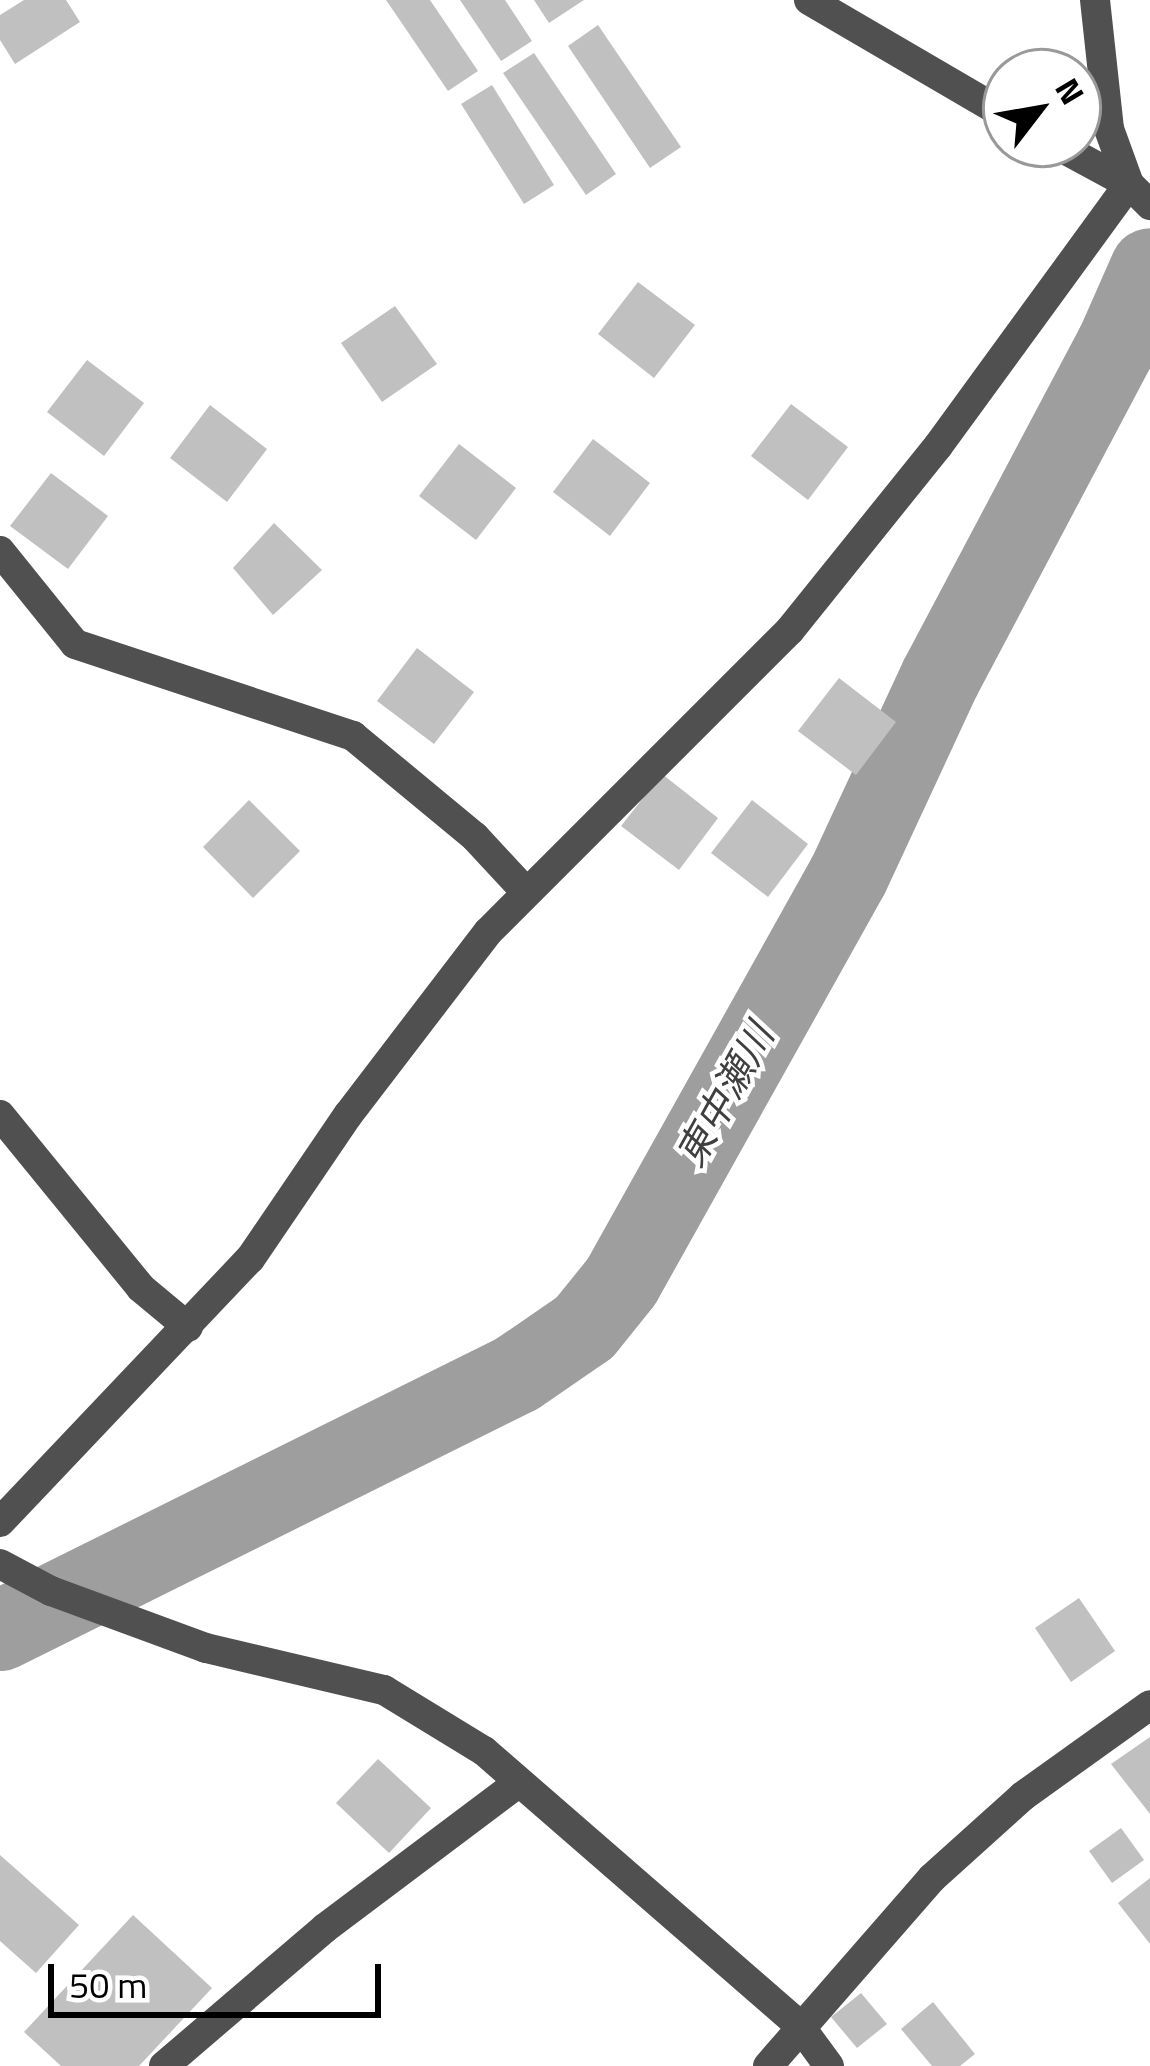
<!DOCTYPE html>
<html>
<head>
<meta charset="utf-8">
<style>
  body { margin:0 }
  #map { position:relative; width:1150px; height:2066px; overflow:hidden; background:#fff; font-family:"Titillium Web","Noto Sans JP",sans-serif }
  div>[style] { position:absolute }
  .river>* { height:81px; margin:-40.5px; padding:0 40.5px; transform-origin:40.5px; border-radius:40.5px; background:#9e9e9e }
  .building>* { inset:0; background:#c0c0c0 }
  .minor>* { height:30px; margin:-15px; padding:0 15px; transform-origin:15px; border-radius:15px; background:#505050 }
  span { translate:-50% -50%; white-space:nowrap; text-align:center; line-height:1.15; -webkit-text-stroke:9px #fff; paint-order:stroke }
  .water-label { font-size:39px; color:#3f3f3f; font-style:italic }
  .north { position:absolute; left:982px; top:48px; width:120px; height:120px; box-sizing:border-box; background:#fff; border:3px solid #999; border-radius:50%; rotate:59deg; font-size:33px; font-weight:700; line-height:48px; text-align:center; color:#000 }
  .north::after { content:''; display:block; margin:auto; width:42px; height:54px; background:#000; clip-path:polygon(50% 0,100% 100%,50% 72%,0 100%) }
  .scale { position:absolute; left:48px; top:1964px; width:333px; height:54px; box-sizing:border-box; border:6px solid #000; border-top:0; padding-left:15px; font-size:36px; line-height:42px; white-space:nowrap; color:#000; -webkit-text-stroke:9px #fff; paint-order:stroke }
</style>
</head>
<body>
<div id="map">
  <div class="river">
    <div style="left:0;top:1630px;width:577px;rotate:-26.43deg"></div>
    <div style="left:517px;top:1373px;width:81px;rotate:-34.5deg"></div>
    <div style="left:584px;top:1327px;width:59px;rotate:-51.2deg"></div>
    <div style="left:621px;top:1281px;width:465px;rotate:-60.8deg"></div>
    <div style="left:848px;top:875px;width:218px;rotate:-65.1deg"></div>
    <div style="left:940px;top:677px;width:376px;rotate:-62.1deg"></div>
    <div style="left:1116px;top:345px;width:84px;rotate:-66.2deg"></div>
  </div>
  <div class="building">
    <div style="clip-path:polygon(24px 0,66px 0,80px 22px,15px 64px,0 40px,0 15px)"></div>
    <div style="clip-path:polygon(386px 0,430px 0,478px 71px,448px 91px)"></div>
    <div style="clip-path:polygon(460px 0,505px 0,532px 41px,501px 61px)"></div>
    <div style="clip-path:polygon(534px 0,584px 0,549px 23px)"></div>
    <div style="clip-path:polygon(598px 25px,681px 147px,650px 168px,568px 46px)"></div>
    <div style="clip-path:polygon(534px 53px,616px 174px,586px 195px,503px 73px)"></div>
    <div style="clip-path:polygon(492px 85px,554px 185px,524px 204px,461px 104px)"></div>
    <div style="clip-path:polygon(638px 282px,695px 325px,654px 378px,598px 334px)"></div>
    <div style="clip-path:polygon(395px 306px,437px 364px,382px 402px,341px 343px)"></div>
    <div style="clip-path:polygon(87px 360px,144px 403px,104px 456px,47px 412px)"></div>
    <div style="clip-path:polygon(791px 404px,848px 447px,808px 500px,751px 456px)"></div>
    <div style="clip-path:polygon(210px 405px,267px 449px,227px 502px,170px 458px)"></div>
    <div style="clip-path:polygon(593px 439px,650px 483px,610px 536px,553px 492px)"></div>
    <div style="clip-path:polygon(459px 444px,516px 488px,476px 540px,419px 496px)"></div>
    <div style="clip-path:polygon(51px 473px,108px 516px,68px 569px,10px 526px)"></div>
    <div style="clip-path:polygon(274px 523px,322px 570px,273px 615px,233px 568px)"></div>
    <div style="clip-path:polygon(417px 648px,474px 692px,434px 744px,377px 701px)"></div>
    <div style="clip-path:polygon(839px 678px,896px 722px,856px 775px,798px 731px)"></div>
    <div style="clip-path:polygon(662px 774px,718px 818px,679px 870px,621px 826px)"></div>
    <div style="clip-path:polygon(249px 800px,300px 851px,253px 898px,203px 847px)"></div>
    <div style="clip-path:polygon(752px 800px,808px 844px,768px 897px,711px 853px)"></div>
    <div style="clip-path:polygon(1079px 1598px,1115px 1651px,1071px 1682px,1035px 1628px)"></div>
    <div style="clip-path:polygon(1150px 1737px,1150px 1814px,1111px 1764px)"></div>
    <div style="clip-path:polygon(378px 1759px,431px 1808px,389px 1853px,336px 1803px)"></div>
    <div style="clip-path:polygon(1121px 1828px,1144px 1860px,1112px 1883px,1089px 1851px)"></div>
    <div style="clip-path:polygon(0 1855px,79px 1925px,36px 1973px,0 1941px)"></div>
    <div style="clip-path:polygon(1150px 1878px,1150px 1944px,1118px 1903px)"></div>
    <div style="clip-path:polygon(133px 1915px,212px 1988px,139px 2066px,61px 2066px,24px 2032px)"></div>
    <div style="clip-path:polygon(861px 1993px,887px 2024px,857px 2048px,831px 2017px)"></div>
    <div style="clip-path:polygon(933px 2002px,975px 2054px,960px 2066px,932px 2066px,901px 2029px)"></div>
  </div>
  <div class="minor">
    <div style="left:809px;top:0;width:228px;rotate:30.3deg"></div>
    <div style="left:1095px;top:0;width:130px;rotate:83.8deg"></div>
    <div style="left:1109px;top:129px;width:59px;rotate:70deg"></div>
    <div style="left:1129px;top:184px;width:30px;rotate:45deg"></div>
    <div style="left:0;top:551px;width:119px;rotate:51.1deg"></div>
    <div style="left:75px;top:644px;width:293px;rotate:18.3deg"></div>
    <div style="left:353px;top:736px;width:158px;rotate:39.6deg"></div>
    <div style="left:475px;top:837px;width:75px;rotate:47.2deg"></div>
    <div style="left:0;top:1115px;width:223px;rotate:50.8deg"></div>
    <div style="left:141px;top:1288px;width:61px;rotate:39.7deg"></div>
    <div style="left:0;top:1522px;width:363px;rotate:-46.5deg"></div>
    <div style="left:250px;top:1259px;width:174px;rotate:-55.8deg"></div>
    <div style="left:348px;top:1115px;width:230px;rotate:-52.6deg"></div>
    <div style="left:488px;top:932px;width:427px;rotate:-45deg"></div>
    <div style="left:790px;top:630px;width:236px;rotate:-51.2deg"></div>
    <div style="left:938px;top:446px;width:324px;rotate:-53.9deg"></div>
    <div style="left:1129px;top:184px;width:84px;rotate:-151.6deg"></div>
    <div style="left:0;top:1564px;width:58px;rotate:27.9deg"></div>
    <div style="left:51px;top:1591px;width:165px;rotate:20.2deg"></div>
    <div style="left:206px;top:1648px;width:183px;rotate:13.3deg"></div>
    <div style="left:384px;top:1690px;width:117px;rotate:31.4deg"></div>
    <div style="left:484px;top:1751px;width:417px;rotate:41deg"></div>
    <div style="left:799px;top:2025px;width:51px;rotate:53.8deg"></div>
    <div style="left:164px;top:2066px;width:212px;rotate:-40.6deg"></div>
    <div style="left:325px;top:1928px;width:241px;rotate:-36.9deg"></div>
    <div style="left:768px;top:2066px;width:249px;rotate:-48.9deg"></div>
    <div style="left:932px;top:1878px;width:122px;rotate:-42deg"></div>
    <div style="left:1023px;top:1796px;width:156px;rotate:-35.6deg"></div>
  </div>
  <div class="water-label">
    <span style="left:725px;top:1095px;rotate:-61deg">東中瀬川</span>
  </div>
  <div class="north">N</div>
  <div class="scale">50 m</div>
</div>
</body>
</html>
